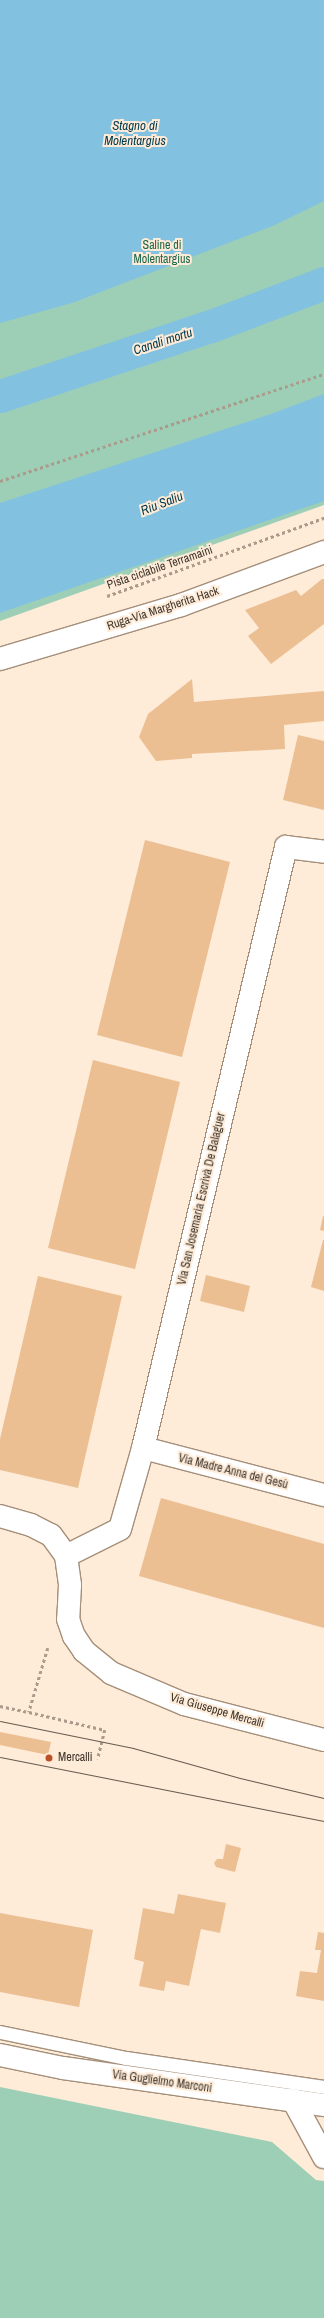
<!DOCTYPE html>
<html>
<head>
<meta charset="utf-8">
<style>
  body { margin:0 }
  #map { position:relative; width:324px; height:2318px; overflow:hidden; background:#feebd8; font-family:"Archivo Narrow",sans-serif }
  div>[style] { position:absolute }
  .green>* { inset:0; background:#9dcfb7 }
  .water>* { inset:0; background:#82c1df }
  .canal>* { height:33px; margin:-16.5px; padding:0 16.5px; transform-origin:16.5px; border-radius:16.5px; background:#82c1df }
  .building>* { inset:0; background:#ecbf93 }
  .path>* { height:2.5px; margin-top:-1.25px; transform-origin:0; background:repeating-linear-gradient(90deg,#aa9b8c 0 3px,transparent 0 6px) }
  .roads { filter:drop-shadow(1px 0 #a58f7a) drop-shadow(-1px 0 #a58f7a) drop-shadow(0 1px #a58f7a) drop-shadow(0 -1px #a58f7a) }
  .service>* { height:13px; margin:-6.5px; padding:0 6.5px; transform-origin:6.5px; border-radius:6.5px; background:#fff }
  .minor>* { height:22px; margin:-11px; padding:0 11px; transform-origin:11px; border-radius:11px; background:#fff }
  .tertiary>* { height:22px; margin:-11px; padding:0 11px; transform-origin:11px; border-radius:11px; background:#fff }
  .secondary>* { height:22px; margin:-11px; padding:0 11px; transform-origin:11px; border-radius:11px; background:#fff }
  .trunk>* { height:22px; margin:-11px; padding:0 11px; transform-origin:11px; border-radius:11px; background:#fff }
  .tram>* { height:1px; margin:-0.5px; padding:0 0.5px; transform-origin:0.5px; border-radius:0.5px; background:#665b4f }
  .dots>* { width:11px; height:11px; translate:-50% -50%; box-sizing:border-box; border:2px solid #feebd8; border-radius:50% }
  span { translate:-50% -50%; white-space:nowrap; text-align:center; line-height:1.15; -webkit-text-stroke:4px #feebd8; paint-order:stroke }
  .park-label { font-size:12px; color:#1c674a }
  .street-label { font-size:12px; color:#3e352b }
  .poi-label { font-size:12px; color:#3e352b }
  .left { translate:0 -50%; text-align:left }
  .water-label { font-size:13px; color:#00394d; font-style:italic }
</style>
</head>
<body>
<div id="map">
  <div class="green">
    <div style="clip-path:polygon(0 0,324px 0,324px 505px,0 621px)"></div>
    <div style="clip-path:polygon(0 2087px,272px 2142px,316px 2180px,324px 2181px,324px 2318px,0 2318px)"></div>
  </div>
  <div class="water">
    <div style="clip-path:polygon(0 0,324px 0,324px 201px,275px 225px,72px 303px,0 323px)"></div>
    <div style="clip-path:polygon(324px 394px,324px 501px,0 613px,0 503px,271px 414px)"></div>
  </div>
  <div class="canal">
    <div style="left:0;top:396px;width:222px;rotate:-18.4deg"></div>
    <div style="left:211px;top:326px;width:121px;rotate:-20.8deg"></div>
  </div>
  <div class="building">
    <div style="clip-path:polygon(322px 579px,324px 579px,324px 624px,271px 664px,248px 636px,259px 628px,245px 610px,296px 590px,301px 596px)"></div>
    <div style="clip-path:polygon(192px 679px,194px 702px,324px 691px,324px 721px,284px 725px,285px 749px,192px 754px,192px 758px,156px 761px,139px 737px,148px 714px)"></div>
    <div style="clip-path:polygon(298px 735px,324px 741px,324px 810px,283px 800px)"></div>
    <div style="clip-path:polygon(145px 840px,230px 862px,182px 1057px,97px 1035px)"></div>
    <div style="clip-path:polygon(93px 1060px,180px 1082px,135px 1269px,48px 1248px)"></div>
    <div style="clip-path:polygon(323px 1216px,324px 1216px,324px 1231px,320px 1230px)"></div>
    <div style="clip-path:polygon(323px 1240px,324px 1240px,324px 1291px,311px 1287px)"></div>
    <div style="clip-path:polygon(206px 1275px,250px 1286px,244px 1312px,200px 1301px)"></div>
    <div style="clip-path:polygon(38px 1276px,122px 1296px,78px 1488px,0 1470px,0 1439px)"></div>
    <div style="clip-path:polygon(161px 1498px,324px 1544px,324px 1628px,139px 1576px)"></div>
    <div style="clip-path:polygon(0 1732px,51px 1742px,48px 1755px,0 1745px)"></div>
    <div style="clip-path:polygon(226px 1844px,241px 1848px,235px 1872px,216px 1867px,214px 1863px,217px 1859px,223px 1859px)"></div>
    <div style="clip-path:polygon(178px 1894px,226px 1903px,220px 1933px,201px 1929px,189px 1986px,166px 1981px,164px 1991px,139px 1986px,144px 1962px,134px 1959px,143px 1908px,174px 1914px)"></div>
    <div style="clip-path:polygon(0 1913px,93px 1930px,79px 2007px,0 1992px)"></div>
    <div style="clip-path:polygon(318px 1932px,324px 1933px,324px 2001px,296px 1996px,300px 1971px,317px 1973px,321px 1950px,315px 1950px)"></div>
  </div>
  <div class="path">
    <div style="left:0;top:481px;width:341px;rotate:-18.3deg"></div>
    <div style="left:107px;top:596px;width:231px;rotate:-19.8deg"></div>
    <div style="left:48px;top:1648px;width:67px;rotate:106.5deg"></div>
    <div style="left:29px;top:1712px;width:78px;rotate:13.3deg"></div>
    <div style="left:105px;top:1730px;width:30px;rotate:104deg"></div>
    <div style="left:0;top:1706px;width:30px;rotate:12deg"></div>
  </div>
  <div class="roads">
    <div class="service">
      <div style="left:0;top:2032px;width:129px;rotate:11.7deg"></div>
      <div style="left:126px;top:2058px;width:200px;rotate:8.3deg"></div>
    </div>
    <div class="minor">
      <div style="left:143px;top:1448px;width:187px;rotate:14.6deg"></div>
      <div style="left:66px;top:1556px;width:60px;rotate:-26.6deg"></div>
      <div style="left:120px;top:1529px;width:84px;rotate:-74.1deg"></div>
      <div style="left:143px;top:1448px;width:618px;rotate:-76.62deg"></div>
      <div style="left:286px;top:847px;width:38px;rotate:7deg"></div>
    </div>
    <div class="tertiary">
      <div style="left:0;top:1516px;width:32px;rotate:16deg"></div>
      <div style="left:31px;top:1525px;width:22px;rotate:27deg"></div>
      <div style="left:51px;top:1535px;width:26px;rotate:54deg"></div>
      <div style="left:66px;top:1556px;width:29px;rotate:82deg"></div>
      <div style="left:70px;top:1585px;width:34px;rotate:93deg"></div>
      <div style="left:68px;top:1619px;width:18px;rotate:71deg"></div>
      <div style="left:74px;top:1636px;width:18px;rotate:56deg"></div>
      <div style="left:84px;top:1651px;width:35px;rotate:39deg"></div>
      <div style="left:111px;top:1673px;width:79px;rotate:23deg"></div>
      <div style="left:184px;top:1704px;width:145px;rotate:14.4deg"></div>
    </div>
    <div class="secondary">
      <div style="left:0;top:659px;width:189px;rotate:-16.6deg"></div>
      <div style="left:181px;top:605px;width:153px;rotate:-20.3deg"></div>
      <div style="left:0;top:2055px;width:64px;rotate:11.7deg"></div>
      <div style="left:63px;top:2068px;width:264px;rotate:8.1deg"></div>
    </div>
    <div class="trunk">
      <div style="left:293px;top:2100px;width:65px;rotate:61.5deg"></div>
    </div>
  </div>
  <div class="tram">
    <div style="left:0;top:1721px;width:136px;rotate:11.5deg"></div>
    <div style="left:133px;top:1748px;width:111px;rotate:15.7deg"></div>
    <div style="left:240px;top:1778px;width:86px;rotate:13.4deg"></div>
    <div style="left:0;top:1757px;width:330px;rotate:11.2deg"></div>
  </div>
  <div class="dots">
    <div style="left:49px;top:1758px;background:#b95327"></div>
  </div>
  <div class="park-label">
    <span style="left:162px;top:253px">Saline di<br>Molentargius</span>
  </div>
  <div class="street-label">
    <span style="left:160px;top:568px;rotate:-19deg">Pista ciclabile Terramaini</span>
    <span style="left:163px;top:609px;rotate:-18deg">Ruga-Via Margherita Hack</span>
    <span style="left:202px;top:1199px;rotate:-77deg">Via San Josemaria Escrivà De Balaguer</span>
    <span style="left:233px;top:1472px;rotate:14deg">Via Madre Anna del Gesù</span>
    <span style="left:217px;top:1711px;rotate:16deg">Via Giuseppe Mercalli</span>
    <span style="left:162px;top:2082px;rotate:8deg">Via Guglielmo Marconi</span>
  </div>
  <div class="poi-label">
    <span class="left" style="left:58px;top:1758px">Mercalli</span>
  </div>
  <div class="water-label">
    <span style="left:135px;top:134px">Stagno di<br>Molentargius</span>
    <span style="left:163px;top:342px;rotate:-18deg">Canali mortu</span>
    <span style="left:162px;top:504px;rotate:-21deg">Riu Saliu</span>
  </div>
</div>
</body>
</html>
